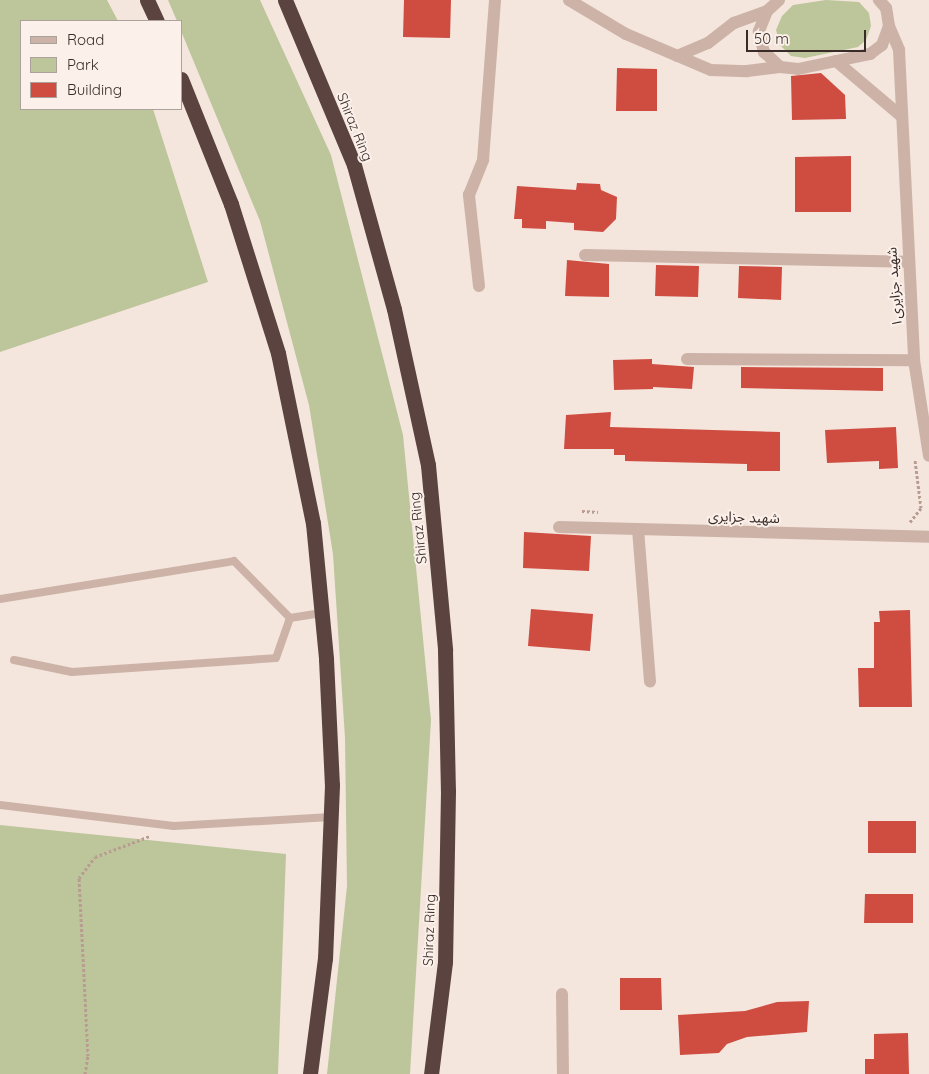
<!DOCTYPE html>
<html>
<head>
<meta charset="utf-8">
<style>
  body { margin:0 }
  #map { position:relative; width:929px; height:1074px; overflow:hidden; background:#f4e5dd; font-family:Quicksand,"Noto Sans Arabic",sans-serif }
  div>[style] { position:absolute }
  .green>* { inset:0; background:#bdc59b }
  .building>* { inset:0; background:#cf4c40 }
  .path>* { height:3px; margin-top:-1.5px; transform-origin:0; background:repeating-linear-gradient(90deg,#b99c91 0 2.5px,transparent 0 5px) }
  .lane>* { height:8px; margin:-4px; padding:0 4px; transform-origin:4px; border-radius:4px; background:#cdb3a7 }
  .street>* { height:12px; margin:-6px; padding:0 6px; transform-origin:6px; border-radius:6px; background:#cdb3a7 }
  .highway>* { height:15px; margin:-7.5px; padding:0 7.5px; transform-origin:7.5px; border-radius:7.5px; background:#5b433f }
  span { translate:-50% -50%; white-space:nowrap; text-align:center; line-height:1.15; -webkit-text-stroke:4px #fbf0ea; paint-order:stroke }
  .street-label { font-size:14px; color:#392b28 }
  .legend { position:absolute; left:20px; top:20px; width:162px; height:90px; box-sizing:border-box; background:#fbf0ea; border:1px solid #ada19c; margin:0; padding:6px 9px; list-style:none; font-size:15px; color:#392b28 }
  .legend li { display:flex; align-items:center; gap:10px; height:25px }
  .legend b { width:25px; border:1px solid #ada19c }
  .scale { position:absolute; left:746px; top:30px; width:120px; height:22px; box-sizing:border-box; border:2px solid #392b28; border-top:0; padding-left:6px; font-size:15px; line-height:18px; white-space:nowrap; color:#392b28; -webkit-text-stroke:4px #fbf0ea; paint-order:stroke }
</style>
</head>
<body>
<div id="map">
  <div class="green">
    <div style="clip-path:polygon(0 0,107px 0,118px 21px,21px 21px,21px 109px,153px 109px,208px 282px,0 352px)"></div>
    <div style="clip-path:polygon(168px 0,260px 0,331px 155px,403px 435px,431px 720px,410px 1074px,327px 1074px,347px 886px,345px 738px,333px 554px,309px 405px,260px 221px,181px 31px,181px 21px,177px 21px)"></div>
    <div style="clip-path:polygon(826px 0,859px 2px,869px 13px,871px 26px,866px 40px,858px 47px,805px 58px,791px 56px,780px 45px,776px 30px,782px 16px,793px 5px)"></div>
    <div style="clip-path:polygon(0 825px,286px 854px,278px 1074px,0 1074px)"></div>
  </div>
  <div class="building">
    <div style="clip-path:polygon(404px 0,451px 0,450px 38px,403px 37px)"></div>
    <div style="clip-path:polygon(617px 68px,657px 69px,657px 111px,616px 111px)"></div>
    <div style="clip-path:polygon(821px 73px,845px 95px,846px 119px,792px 120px,791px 76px)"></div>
    <div style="clip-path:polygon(851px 156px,851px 212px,795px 212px,795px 157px)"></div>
    <div style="clip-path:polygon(577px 183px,600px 184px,601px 190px,617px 197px,616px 219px,603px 232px,574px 230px,574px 223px,546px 221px,546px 229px,522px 228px,522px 219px,514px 219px,517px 186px,576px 190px)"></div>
    <div style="clip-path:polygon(567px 260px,609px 264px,609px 297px,565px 296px)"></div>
    <div style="clip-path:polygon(656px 265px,699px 266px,698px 297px,655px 296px)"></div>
    <div style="clip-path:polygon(739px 266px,782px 267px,781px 300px,738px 298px)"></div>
    <div style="clip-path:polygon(652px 359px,652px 364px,694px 367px,692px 389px,653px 387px,653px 389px,614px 390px,613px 360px)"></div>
    <div style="clip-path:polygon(741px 367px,883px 368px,883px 391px,741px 388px)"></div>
    <div style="clip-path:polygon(611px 412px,610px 427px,780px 432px,780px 471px,747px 471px,747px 464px,625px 461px,625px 455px,614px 455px,614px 449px,564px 449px,566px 415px)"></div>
    <div style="clip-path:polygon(896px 427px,898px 468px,879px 469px,879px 461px,827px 463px,825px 430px)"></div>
    <div style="clip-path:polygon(524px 532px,591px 536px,589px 571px,523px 568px)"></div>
    <div style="clip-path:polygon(531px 609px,593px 614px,590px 651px,528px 646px)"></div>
    <div style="clip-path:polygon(910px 610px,912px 707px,859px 707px,858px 668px,874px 668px,874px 622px,880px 622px,879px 611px)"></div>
    <div style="clip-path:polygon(868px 821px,916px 821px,916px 853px,868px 853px)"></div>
    <div style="clip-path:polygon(865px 894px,913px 894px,913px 923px,864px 923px)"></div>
    <div style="clip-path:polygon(620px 978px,661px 978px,662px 1010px,620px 1010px)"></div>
    <div style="clip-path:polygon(809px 1001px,807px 1032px,747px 1037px,727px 1044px,719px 1053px,680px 1055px,678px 1015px,745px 1011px,777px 1002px)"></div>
    <div style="clip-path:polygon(908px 1033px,909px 1074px,865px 1074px,865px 1059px,874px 1059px,874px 1034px)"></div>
  </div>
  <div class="path">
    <div style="left:582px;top:511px;width:16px;rotate:4deg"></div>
    <div style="left:910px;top:522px;width:18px;rotate:-52deg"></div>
    <div style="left:921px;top:508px;width:48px;rotate:-97.1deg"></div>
    <div style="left:85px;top:1074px;width:18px;rotate:-81deg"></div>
    <div style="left:88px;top:1056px;width:178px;rotate:-92.9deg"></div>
    <div style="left:79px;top:878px;width:26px;rotate:-53deg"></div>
    <div style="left:95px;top:857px;width:59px;rotate:-20.9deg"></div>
  </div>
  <div class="lane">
    <div style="left:0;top:599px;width:237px;rotate:-9.2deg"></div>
    <div style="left:234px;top:561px;width:80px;rotate:45.5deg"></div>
    <div style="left:14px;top:660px;width:59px;rotate:11.7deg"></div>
    <div style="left:72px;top:672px;width:204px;rotate:-3.9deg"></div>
    <div style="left:276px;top:658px;width:42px;rotate:-70.7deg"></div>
    <div style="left:290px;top:618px;width:32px;rotate:-9deg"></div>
    <div style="left:0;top:805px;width:175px;rotate:6.9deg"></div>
    <div style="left:174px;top:826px;width:157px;rotate:-3.3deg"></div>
  </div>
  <div class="street">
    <div style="left:569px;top:0;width:66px;rotate:30.8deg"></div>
    <div style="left:626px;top:34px;width:92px;rotate:23deg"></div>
    <div style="left:711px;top:70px;width:36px;rotate:2deg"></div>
    <div style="left:747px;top:71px;width:33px;rotate:-7deg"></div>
    <div style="left:779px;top:0;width:16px;rotate:137deg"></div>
    <div style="left:767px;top:11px;width:22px;rotate:112deg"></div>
    <div style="left:759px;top:31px;width:22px;rotate:77deg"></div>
    <div style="left:764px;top:52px;width:22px;rotate:43deg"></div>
    <div style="left:780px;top:67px;width:18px;rotate:6deg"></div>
    <div style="left:798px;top:69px;width:74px;rotate:-11.8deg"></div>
    <div style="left:870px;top:54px;width:15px;rotate:-37deg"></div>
    <div style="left:882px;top:45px;width:20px;rotate:-70deg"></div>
    <div style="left:889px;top:26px;width:18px;rotate:-99deg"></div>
    <div style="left:886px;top:8px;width:11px;rotate:-131deg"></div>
    <div style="left:889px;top:26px;width:26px;rotate:67deg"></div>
    <div style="left:899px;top:50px;width:310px;rotate:87.2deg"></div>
    <div style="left:914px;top:360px;width:97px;rotate:81.1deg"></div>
    <div style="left:677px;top:56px;width:34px;rotate:-23deg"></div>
    <div style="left:708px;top:43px;width:33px;rotate:-38deg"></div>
    <div style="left:734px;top:23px;width:35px;rotate:-20deg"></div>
    <div style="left:836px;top:61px;width:84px;rotate:40.2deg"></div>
    <div style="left:585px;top:255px;width:321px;rotate:1.2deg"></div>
    <div style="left:479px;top:286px;width:92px;rotate:-96.3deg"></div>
    <div style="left:469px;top:195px;width:38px;rotate:-68deg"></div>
    <div style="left:483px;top:160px;width:160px;rotate:-85.7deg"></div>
    <div style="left:687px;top:359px;width:227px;rotate:0.3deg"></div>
    <div style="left:559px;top:527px;width:370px;rotate:1.5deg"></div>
    <div style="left:638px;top:529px;width:153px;rotate:85.5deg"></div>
    <div style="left:562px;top:994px;width:80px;rotate:89.3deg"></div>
  </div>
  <div class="highway">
    <div style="left:147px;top:0;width:23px;rotate:65deg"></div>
    <div style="left:285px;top:0;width:179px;rotate:67.3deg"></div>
    <div style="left:354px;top:165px;width:149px;rotate:74.5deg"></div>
    <div style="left:394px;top:309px;width:160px;rotate:77.7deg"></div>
    <div style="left:428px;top:465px;width:186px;rotate:84.7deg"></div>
    <div style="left:445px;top:650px;width:141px;rotate:88.8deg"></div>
    <div style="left:448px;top:791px;width:171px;rotate:91deg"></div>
    <div style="left:445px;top:962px;width:113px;rotate:97.1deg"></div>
    <div style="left:181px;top:79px;width:135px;rotate:68.2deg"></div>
    <div style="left:231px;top:204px;width:156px;rotate:72.5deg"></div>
    <div style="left:278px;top:353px;width:174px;rotate:78.4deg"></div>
    <div style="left:313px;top:523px;width:137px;rotate:84.5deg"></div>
    <div style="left:326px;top:659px;width:126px;rotate:87.3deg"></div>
    <div style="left:332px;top:785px;width:173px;rotate:92.3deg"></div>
    <div style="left:325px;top:958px;width:117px;rotate:97.4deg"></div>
  </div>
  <div class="street-label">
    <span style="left:355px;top:127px;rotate:68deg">Shiraz Ring</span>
    <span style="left:894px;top:287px;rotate:-94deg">شهید جزایری۱</span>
    <span style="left:744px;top:517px;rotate:2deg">شهید جزایری</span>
    <span style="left:418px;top:528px;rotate:-96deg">Shiraz Ring</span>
    <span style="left:429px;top:930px;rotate:-88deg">Shiraz Ring</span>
  </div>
  <ul class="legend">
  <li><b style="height:6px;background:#cdb3a7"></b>Road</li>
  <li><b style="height:14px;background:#bdc59b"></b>Park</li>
  <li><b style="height:14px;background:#cf4c40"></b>Building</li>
  </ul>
  <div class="scale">50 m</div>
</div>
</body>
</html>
